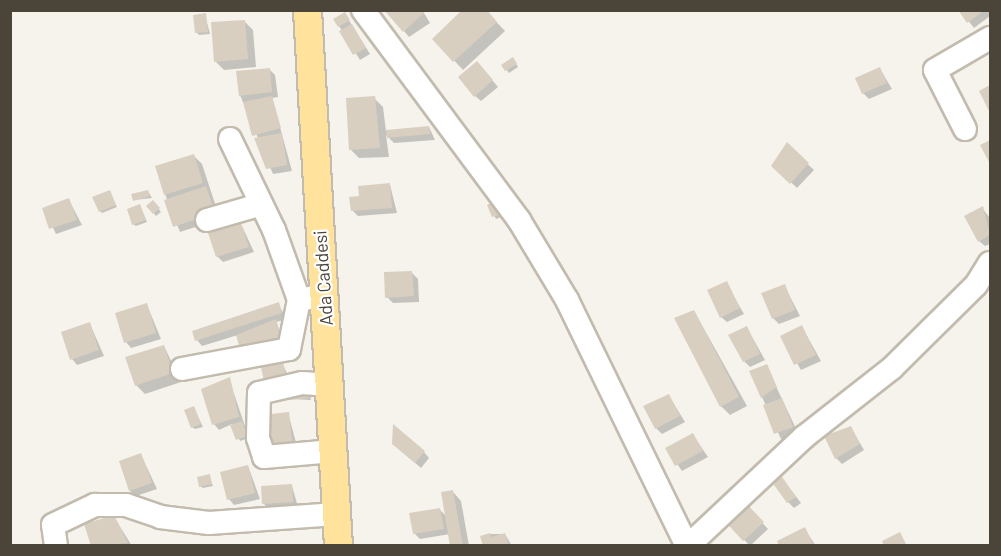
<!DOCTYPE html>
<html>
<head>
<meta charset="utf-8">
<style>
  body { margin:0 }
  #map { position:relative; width:1001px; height:556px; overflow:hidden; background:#f6f3ec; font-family:Barlow,sans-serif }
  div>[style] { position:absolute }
  .shadow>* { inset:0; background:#0003 }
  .building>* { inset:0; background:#d8cfc1 }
  .roads { filter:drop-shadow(2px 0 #c2bbae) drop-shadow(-2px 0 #c2bbae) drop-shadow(0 2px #c2bbae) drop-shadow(0 -2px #c2bbae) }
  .minor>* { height:22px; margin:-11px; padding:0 11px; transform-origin:11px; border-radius:11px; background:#fff }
  .major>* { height:27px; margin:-13.5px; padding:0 13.5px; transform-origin:13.5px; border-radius:13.5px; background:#ffe39c }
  span { translate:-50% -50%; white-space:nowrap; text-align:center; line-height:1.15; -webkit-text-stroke:4.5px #fff; paint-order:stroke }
  .street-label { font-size:18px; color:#4b4439 }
  .frame { position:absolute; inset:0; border:12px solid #4b4439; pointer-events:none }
</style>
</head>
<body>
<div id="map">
  <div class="shadow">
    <div style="clip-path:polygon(422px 10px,430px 23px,409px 37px,404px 31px)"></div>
    <div style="clip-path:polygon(485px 10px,505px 31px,463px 70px,434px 39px)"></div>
    <div style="clip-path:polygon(960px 10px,990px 10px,990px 16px,974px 28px)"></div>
    <div style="clip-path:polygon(345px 14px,370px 54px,360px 60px,339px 26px)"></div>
    <div style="clip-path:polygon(205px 15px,210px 34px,199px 35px,197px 33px)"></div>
    <div style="clip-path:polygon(244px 21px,253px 30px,256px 67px,224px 70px,215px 61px)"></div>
    <div style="clip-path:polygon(515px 62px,518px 67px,509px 73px,503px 65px)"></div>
    <div style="clip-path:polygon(269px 69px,275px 75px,278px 97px,272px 98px,292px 171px,273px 174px,240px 95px)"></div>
    <div style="clip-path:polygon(483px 69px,498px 87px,481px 101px,475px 96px)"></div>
    <div style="clip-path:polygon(880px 69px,892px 89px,869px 99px,863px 93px)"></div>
    <div style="clip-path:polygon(374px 98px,383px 107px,386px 131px,429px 127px,435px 140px,394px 143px,386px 135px,389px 157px,359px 158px,351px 150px)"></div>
    <div style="clip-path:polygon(787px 145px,814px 170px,797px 188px,773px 165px)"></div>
    <div style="clip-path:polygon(193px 155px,202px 164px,220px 219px,180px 232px,165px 194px)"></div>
    <div style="clip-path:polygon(390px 185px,397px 213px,358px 216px,352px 210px,361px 197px)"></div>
    <div style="clip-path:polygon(148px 191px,152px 198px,134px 200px)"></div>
    <div style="clip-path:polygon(109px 192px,117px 207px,102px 213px,100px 211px)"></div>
    <div style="clip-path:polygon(69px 200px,82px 225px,56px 234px,44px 209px)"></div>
    <div style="clip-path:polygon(153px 202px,161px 212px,156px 216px,148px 206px)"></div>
    <div style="clip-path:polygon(489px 205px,496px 206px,501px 217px,496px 219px)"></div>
    <div style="clip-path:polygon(140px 206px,147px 222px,136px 226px,133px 224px)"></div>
    <div style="clip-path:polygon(982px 208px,990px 218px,990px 244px,985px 246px,979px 241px)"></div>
    <div style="clip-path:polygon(240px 222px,254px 252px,223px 262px,217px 256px)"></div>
    <div style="clip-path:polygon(412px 273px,418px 279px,419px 302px,393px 303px,387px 297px)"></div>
    <div style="clip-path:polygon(726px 283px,744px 314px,727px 322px,721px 317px)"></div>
    <div style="clip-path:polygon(784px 285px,800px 316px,779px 324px,773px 318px)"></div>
    <div style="clip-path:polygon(278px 304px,287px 319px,276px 322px,288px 350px,238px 335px,202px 346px,197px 340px)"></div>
    <div style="clip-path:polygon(147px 305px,161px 339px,131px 348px,126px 342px)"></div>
    <div style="clip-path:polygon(694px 311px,747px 406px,730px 415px,721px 406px)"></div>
    <div style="clip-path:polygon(90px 324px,104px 356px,77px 365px,72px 359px)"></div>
    <div style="clip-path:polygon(802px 327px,821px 361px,801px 370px,782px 337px)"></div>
    <div style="clip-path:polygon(747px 328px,765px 360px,750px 367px,744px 361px)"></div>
    <div style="clip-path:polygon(164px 346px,181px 382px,145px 394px,136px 385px)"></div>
    <div style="clip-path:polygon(281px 360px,292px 385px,273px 390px)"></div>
    <div style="clip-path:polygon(766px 365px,798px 433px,781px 439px,762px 397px)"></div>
    <div style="clip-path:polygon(229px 379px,249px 438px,240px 441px,232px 424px,219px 430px,214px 424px)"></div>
    <div style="clip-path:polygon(310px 394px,311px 400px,290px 399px)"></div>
    <div style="clip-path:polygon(669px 396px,685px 422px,662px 434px,656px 428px)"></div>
    <div style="clip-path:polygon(194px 408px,203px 427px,195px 429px,192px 427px)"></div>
    <div style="clip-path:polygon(288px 413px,297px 446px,273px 449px,267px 443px)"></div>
    <div style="clip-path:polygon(851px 428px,864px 450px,842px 464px,836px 458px)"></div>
    <div style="clip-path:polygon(693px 435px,708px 457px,682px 471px,667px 449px)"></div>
    <div style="clip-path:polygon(400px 450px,424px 452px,429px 458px,421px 468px)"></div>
    <div style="clip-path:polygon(141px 455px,157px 489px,136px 496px,130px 491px)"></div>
    <div style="clip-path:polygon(248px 466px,260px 499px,234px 505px,229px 499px)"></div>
    <div style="clip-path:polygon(778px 473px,801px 503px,794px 508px,788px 502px)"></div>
    <div style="clip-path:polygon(209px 476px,213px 486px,203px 488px,200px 486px)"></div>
    <div style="clip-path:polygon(292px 486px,298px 507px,269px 509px,263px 503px)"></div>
    <div style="clip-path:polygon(453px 492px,461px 501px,469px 546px,452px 546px,450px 534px,420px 539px,414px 533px,439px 509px,446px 516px)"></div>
    <div style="clip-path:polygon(741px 500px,768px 529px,750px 546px,723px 517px)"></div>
    <div style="clip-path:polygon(114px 517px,132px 546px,92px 546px)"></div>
    <div style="clip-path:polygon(804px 528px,816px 546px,781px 546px)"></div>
    <div style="clip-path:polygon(489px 534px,505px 534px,512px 546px,484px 546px)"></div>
  </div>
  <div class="building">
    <div style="clip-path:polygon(384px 10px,427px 10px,403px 32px)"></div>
    <div style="clip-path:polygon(462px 10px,487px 10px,497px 22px,453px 62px,432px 39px)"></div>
    <div style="clip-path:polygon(958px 10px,985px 10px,967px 23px)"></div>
    <div style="clip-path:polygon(345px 12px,350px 20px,338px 27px,333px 19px)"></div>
    <div style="clip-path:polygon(206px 13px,208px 32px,195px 33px,193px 15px)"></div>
    <div style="clip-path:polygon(245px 20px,248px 59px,214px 62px,211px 22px)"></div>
    <div style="clip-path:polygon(352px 24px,366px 48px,353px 55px,339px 31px)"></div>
    <div style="clip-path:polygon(513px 57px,517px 64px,505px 71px,501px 65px)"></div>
    <div style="clip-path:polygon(477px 61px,493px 80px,474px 97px,458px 77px)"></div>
    <div style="clip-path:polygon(880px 67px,887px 83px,862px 94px,855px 78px)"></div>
    <div style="clip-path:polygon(270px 68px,272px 92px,239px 96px,236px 71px)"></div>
    <div style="clip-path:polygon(990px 85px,990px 113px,979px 91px)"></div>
    <div style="clip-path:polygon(272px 96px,281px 128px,252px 136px,243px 102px)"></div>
    <div style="clip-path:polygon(375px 96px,380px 148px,349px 150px,346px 98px)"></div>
    <div style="clip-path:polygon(429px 126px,430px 134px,387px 138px,386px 130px)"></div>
    <div style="clip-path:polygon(282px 133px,287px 165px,266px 169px,254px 138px)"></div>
    <div style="clip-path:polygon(990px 140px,990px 162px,989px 162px,980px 145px)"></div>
    <div style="clip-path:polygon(787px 142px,809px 163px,790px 184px,771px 166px)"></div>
    <div style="clip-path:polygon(194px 154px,203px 183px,164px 195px,155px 166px)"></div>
    <div style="clip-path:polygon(390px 183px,392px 208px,351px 211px,349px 197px,359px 196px,358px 186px)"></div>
    <div style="clip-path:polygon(206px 186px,215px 213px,173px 227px,164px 200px)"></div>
    <div style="clip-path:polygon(110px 190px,116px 205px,99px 212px,92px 197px)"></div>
    <div style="clip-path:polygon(148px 190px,150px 196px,133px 201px,131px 194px)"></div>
    <div style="clip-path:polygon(69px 198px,77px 220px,49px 229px,42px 208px)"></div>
    <div style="clip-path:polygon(153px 200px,160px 208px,153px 214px,146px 206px)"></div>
    <div style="clip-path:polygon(494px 201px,499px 215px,492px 217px,487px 205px)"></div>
    <div style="clip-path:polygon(140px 204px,146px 220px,132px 225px,127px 209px)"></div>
    <div style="clip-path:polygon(983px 206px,990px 235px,978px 242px,964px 216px)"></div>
    <div style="clip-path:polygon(240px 220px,249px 247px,216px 257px,207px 230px)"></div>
    <div style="clip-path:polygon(412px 271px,414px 296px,385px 298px,384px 272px)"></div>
    <div style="clip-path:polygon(727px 281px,740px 308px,720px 318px,707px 290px)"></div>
    <div style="clip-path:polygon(785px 284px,795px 310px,772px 319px,761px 293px)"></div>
    <div style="clip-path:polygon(279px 302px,282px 313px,195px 341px,192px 331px)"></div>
    <div style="clip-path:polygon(147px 303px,156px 333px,124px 343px,115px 313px)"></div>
    <div style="clip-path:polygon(694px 310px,739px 397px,720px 407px,674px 318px)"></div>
    <div style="clip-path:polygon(276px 319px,283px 344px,242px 356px,236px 335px)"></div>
    <div style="clip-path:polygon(90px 322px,99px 350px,70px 360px,61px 332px)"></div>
    <div style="clip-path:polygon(802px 325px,816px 355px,794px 365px,780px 336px)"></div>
    <div style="clip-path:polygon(747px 326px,760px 354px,743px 362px,728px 335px)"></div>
    <div style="clip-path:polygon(164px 345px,173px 373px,135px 386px,125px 357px)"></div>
    <div style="clip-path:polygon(282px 358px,287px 380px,265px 385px,260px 363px)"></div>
    <div style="clip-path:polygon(767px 364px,777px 387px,761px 398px,749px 371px)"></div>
    <div style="clip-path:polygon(230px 377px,239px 417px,212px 425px,201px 389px)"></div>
    <div style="clip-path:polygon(308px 390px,309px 398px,289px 400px,288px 392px)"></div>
    <div style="clip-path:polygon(669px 394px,680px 416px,655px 429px,643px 406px)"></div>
    <div style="clip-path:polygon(782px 398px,793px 427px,774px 434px,763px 405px)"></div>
    <div style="clip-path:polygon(194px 406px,201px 424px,191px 428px,184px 410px)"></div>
    <div style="clip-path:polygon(289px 412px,292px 441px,266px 444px,262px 415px)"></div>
    <div style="clip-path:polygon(242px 421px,247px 436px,236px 440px,230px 425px)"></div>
    <div style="clip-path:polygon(393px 424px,425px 451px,415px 463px,392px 444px)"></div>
    <div style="clip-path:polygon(851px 426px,860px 444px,835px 459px,824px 436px)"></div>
    <div style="clip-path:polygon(693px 433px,703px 451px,675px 466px,665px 448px)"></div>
    <div style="clip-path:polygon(141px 453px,152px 483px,129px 491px,119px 461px)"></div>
    <div style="clip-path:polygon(248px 465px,255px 493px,227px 500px,220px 472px)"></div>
    <div style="clip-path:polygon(778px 471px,796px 497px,787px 503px,769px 478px)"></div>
    <div style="clip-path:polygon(210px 474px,212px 484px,199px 487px,197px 477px)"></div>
    <div style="clip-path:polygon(292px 484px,293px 502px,262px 504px,261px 486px)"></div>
    <div style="clip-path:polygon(453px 490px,463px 546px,450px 546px,441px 492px)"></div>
    <div style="clip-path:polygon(741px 498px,764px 522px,743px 541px,721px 517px)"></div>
    <div style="clip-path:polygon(440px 508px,444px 529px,413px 534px,409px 513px)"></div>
    <div style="clip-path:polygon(114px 515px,128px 543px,91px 546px,84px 524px)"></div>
    <div style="clip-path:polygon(805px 527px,814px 546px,779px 546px,777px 541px)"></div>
    <div style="clip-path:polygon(900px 532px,907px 546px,884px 546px,882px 541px)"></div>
    <div style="clip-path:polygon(490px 533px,491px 537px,505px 533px,509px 546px,483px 546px,480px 536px)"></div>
  </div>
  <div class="roads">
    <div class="minor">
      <div style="left:363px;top:10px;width:262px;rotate:53.4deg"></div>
      <div style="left:519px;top:220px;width:93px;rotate:59deg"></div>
      <div style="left:567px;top:300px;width:274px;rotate:64deg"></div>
      <div style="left:965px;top:129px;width:66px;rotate:-117deg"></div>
      <div style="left:935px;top:70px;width:64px;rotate:-30.2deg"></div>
      <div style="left:230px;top:139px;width:101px;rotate:64.2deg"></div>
      <div style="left:274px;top:230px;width:74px;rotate:70.3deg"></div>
      <div style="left:207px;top:220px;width:54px;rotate:-16.1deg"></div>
      <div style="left:182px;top:369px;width:109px;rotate:-10.6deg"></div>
      <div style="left:289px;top:349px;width:50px;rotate:-78.5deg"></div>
      <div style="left:299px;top:300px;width:25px;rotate:-11deg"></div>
      <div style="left:330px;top:385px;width:28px;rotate:-176deg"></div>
      <div style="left:302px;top:383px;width:44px;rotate:166.9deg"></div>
      <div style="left:259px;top:393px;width:45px;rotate:91.3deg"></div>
      <div style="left:258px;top:438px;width:20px;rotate:72deg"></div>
      <div style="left:264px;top:457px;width:70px;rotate:-4.9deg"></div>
      <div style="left:56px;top:546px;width:21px;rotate:-98deg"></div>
      <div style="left:53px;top:525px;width:47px;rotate:-25.5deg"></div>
      <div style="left:95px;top:505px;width:31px"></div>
      <div style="left:126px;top:505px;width:36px;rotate:19deg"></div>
      <div style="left:160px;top:517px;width:49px;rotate:7deg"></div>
      <div style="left:209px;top:523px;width:128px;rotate:-4deg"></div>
      <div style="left:688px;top:546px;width:159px;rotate:-43.2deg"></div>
      <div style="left:804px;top:437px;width:112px;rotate:-38.1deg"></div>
      <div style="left:892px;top:368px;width:118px;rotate:-44.7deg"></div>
      <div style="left:976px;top:285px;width:26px;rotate:-58deg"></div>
    </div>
    <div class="major">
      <div style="left:307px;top:10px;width:537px;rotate:86.69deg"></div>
    </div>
  </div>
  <div class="street-label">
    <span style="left:323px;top:278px;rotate:-94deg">Ada Caddesi</span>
  </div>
  <div class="frame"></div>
</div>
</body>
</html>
